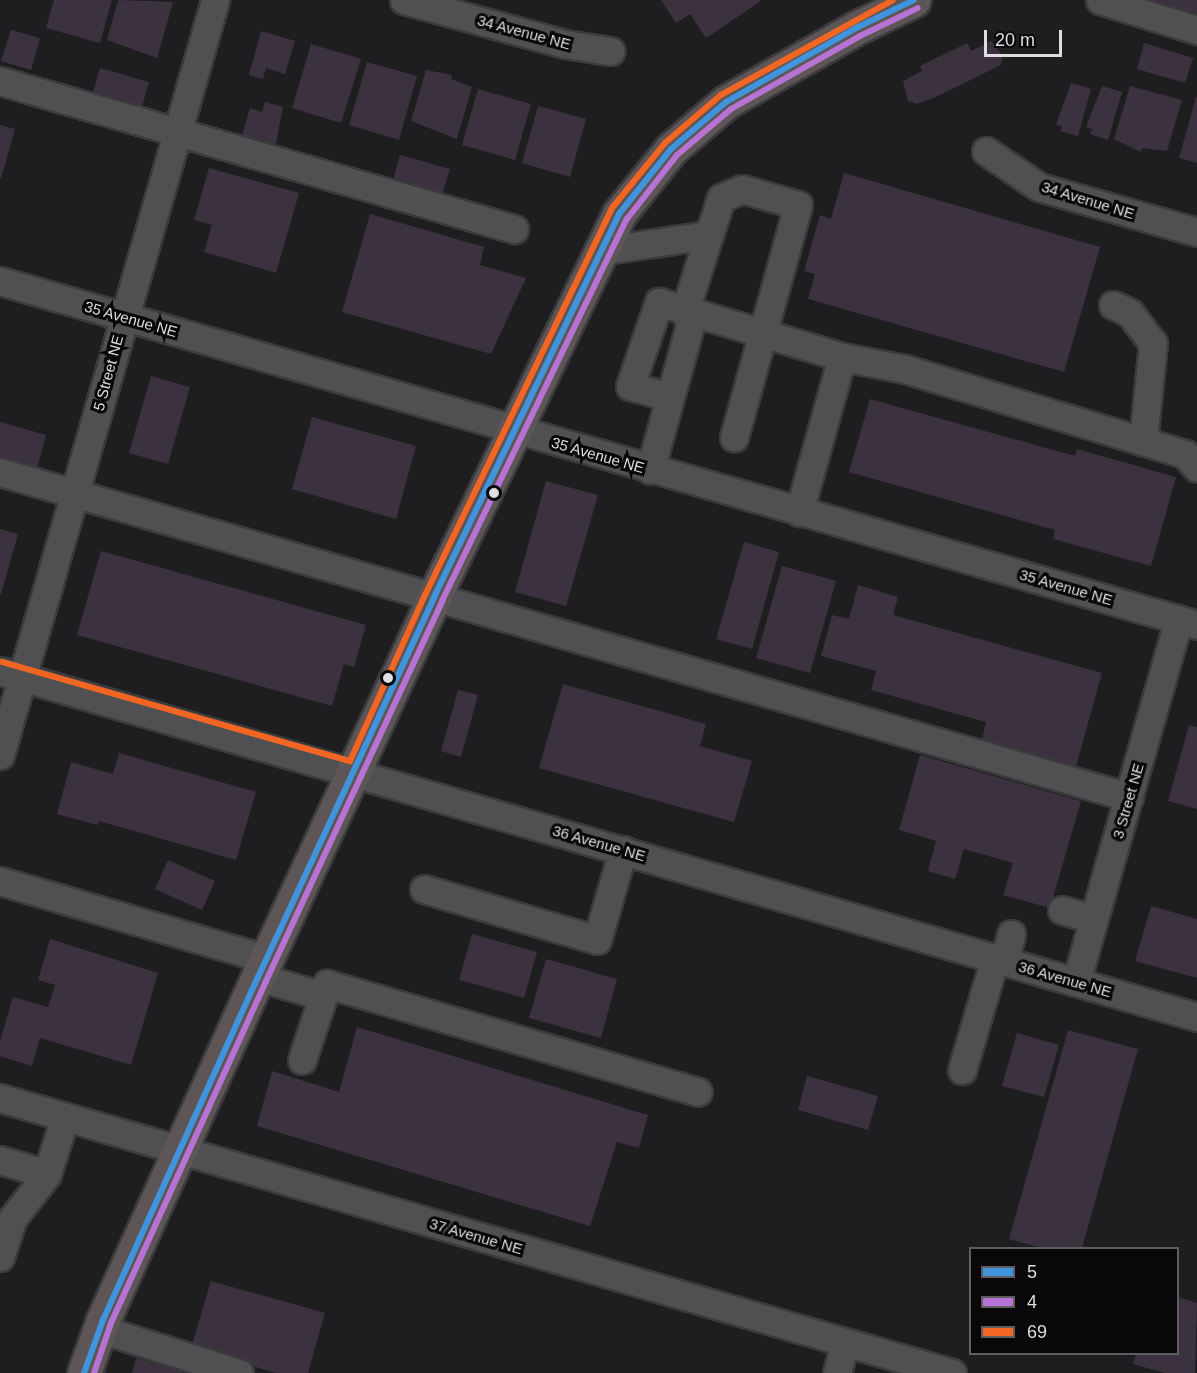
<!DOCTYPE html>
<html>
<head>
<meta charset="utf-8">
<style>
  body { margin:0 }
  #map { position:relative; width:1197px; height:1373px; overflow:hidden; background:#1e1d20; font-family:Helvetica,sans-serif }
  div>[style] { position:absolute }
  .building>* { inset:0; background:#3c323f }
  .roads { filter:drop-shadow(2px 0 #3b3a3d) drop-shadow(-2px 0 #3b3a3d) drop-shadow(0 2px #3b3a3d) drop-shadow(0 -2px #3b3a3d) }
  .minor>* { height:27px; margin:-13.5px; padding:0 13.5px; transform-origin:13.5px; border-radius:13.5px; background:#505052 }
  .major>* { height:33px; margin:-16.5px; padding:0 16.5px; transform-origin:16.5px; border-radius:16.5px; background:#5d5556 }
  .bus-1>* { height:6px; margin:-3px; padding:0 3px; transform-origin:3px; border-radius:3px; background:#4094de }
  .bus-2>* { height:6px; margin:-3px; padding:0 3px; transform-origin:3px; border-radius:3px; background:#b673d3 }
  .bus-3>* { height:6px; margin:-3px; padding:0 3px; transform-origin:3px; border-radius:3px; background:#f26522 }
  .dots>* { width:16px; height:16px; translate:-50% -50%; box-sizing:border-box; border:3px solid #080709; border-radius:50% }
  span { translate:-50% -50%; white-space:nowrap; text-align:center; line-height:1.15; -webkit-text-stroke:6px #080709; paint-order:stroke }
  .street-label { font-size:15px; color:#dedee1 }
  .legend { position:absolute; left:969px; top:1247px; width:210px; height:108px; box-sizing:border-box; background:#080709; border:2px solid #5e5d5f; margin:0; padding:8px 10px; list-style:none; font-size:18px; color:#dedee1 }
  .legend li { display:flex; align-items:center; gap:12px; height:30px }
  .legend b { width:30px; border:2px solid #5e5d5f }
  .scale { position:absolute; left:984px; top:30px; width:78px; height:27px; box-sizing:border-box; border:3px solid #dedee1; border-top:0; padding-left:8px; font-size:18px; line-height:21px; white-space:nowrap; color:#dedee1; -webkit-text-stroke:4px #080709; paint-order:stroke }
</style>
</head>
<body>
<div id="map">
  <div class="building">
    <div style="clip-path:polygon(54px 0,112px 0,100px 43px,46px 28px)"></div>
    <div style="clip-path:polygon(118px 0,173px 2px,157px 58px,107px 40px)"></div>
    <div style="clip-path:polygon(661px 0,760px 0,761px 1px,706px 38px,690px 14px,676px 23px)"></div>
    <div style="clip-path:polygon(1135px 0,1197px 0,1197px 18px)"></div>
    <div style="clip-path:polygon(11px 30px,40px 38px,31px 70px,1px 61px)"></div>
    <div style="clip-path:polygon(261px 31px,295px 41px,285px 74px,266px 68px,263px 79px,249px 75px)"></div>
    <div style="clip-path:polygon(991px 41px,1003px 56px,1001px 65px,936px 97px,917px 104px,908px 101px,903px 81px,922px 71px,920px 66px,967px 43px,971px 51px)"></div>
    <div style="clip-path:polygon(1144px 43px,1193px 58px,1185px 83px,1137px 69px)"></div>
    <div style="clip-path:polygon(311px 44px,361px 59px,341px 123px,292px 108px)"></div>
    <div style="clip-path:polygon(367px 62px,417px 76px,399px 140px,349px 125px)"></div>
    <div style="clip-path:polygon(100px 68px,149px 82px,141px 110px,92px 96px)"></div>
    <div style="clip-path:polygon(426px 70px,452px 75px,451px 79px,472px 87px,457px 139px,411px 121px)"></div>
    <div style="clip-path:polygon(1071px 83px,1091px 89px,1078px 136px,1060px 131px,1062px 126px,1056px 125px)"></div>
    <div style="clip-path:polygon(1102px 86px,1122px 92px,1108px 140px,1090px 134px,1092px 129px,1086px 127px)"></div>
    <div style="clip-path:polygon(1130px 86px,1182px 100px,1167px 151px,1142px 148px,1141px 152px,1114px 139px)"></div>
    <div style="clip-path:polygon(478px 89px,531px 104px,515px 160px,462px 145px)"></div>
    <div style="clip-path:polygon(1196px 97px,1197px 97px,1197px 163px,1179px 158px)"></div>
    <div style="clip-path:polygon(265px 102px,283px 107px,275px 148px,241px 139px,250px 108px,262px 112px)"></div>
    <div style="clip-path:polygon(538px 106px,586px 119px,570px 177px,522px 163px)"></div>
    <div style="clip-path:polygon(0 125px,15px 129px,1px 179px,0 179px)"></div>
    <div style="clip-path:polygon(400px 155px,450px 169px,442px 195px,393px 180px)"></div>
    <div style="clip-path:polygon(209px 168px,299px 193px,276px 273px,204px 252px,212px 225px,194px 220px)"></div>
    <div style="clip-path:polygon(844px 173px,1100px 247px,1064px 372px,808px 299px,815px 274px,804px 271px,820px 215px,831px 219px)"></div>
    <div style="clip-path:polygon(370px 214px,484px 247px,480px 265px,526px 278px,491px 354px,342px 312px)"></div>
    <div style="clip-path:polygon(151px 376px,190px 387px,168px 464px,129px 453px)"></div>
    <div style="clip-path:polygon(870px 399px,1075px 456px,1077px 449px,1176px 477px,1151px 566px,1053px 539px,1055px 530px,849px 472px)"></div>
    <div style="clip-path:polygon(312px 417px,416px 446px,396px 519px,292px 489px)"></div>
    <div style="clip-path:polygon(0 422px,46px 435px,35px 476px,0 466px)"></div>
    <div style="clip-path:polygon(546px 481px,598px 495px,566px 606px,515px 592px)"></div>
    <div style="clip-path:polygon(0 529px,18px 534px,1px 594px,0 594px)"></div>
    <div style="clip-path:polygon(744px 542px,779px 552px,752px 649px,716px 639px)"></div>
    <div style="clip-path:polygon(101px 551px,366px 625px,354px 667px,344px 664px,332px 706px,77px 635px)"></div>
    <div style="clip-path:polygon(782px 566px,836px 581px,810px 673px,756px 658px)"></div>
    <div style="clip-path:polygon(858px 585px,898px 597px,893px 615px,1102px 673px,1075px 770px,981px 744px,986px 722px,871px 690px,876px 671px,821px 656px,832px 615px,849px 619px)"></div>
    <div style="clip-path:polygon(563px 684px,706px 724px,700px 746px,752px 761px,734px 822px,539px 768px)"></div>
    <div style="clip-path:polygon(458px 690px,478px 695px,461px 757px,441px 751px)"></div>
    <div style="clip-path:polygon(1189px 725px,1197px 727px,1197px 809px,1168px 801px)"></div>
    <div style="clip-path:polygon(119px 753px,256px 792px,236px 860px,99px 821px,98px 825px,57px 814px,71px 762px,113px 774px)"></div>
    <div style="clip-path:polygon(920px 755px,1081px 801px,1050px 908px,1003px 895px,1013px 863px,964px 849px,955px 879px,928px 871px,936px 841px,899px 830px)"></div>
    <div style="clip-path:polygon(168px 860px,215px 881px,202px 910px,155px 889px)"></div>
    <div style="clip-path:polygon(1151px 906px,1197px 919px,1197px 978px,1135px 961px)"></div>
    <div style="clip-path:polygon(472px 934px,537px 952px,524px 998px,459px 980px)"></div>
    <div style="clip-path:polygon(50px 939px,158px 973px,131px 1065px,40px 1038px,32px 1066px,0 1056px,0 1041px,13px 997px,48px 1007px,55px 985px,38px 980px)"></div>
    <div style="clip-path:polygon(546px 959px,617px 979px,601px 1038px,529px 1018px)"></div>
    <div style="clip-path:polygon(357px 1027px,648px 1115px,639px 1148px,617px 1142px,590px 1226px,257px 1126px,272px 1071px,339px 1092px)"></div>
    <div style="clip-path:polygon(1068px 1030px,1138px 1049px,1082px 1248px,1042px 1248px,1009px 1239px)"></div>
    <div style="clip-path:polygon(1017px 1033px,1059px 1045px,1044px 1097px,1002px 1086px)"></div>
    <div style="clip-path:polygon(807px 1076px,878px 1096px,868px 1130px,798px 1110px)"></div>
    <div style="clip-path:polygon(211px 1281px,325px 1313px,308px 1373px,276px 1373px,191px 1348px)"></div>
    <div style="clip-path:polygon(1178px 1297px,1197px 1303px,1195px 1373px,1165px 1373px,1133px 1364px,1136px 1354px,1178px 1354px)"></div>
    <div style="clip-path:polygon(136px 1358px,183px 1372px,182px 1373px,132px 1373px)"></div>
  </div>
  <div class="roads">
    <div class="minor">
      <div style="left:404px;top:0;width:167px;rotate:15.3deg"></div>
      <div style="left:565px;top:44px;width:46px;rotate:8.8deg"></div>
      <div style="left:1100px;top:0;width:102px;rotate:17.2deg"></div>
      <div style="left:0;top:81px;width:535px;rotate:16.06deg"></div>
      <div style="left:986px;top:151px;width:64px;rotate:34.2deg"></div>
      <div style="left:1039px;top:187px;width:164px;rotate:15.9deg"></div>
      <div style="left:709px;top:235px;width:39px;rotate:-72deg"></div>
      <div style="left:721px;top:198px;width:23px;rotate:-23deg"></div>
      <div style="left:742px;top:189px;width:58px;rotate:15.9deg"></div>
      <div style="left:798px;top:205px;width:241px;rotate:105.4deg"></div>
      <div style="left:599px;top:251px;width:111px;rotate:-8.3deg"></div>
      <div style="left:709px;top:235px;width:79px;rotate:107.7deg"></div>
      <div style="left:685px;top:310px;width:16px;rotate:72deg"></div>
      <div style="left:690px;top:325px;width:150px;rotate:105.4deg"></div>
      <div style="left:0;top:281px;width:1245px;rotate:16.03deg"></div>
      <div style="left:1113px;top:305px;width:19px;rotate:25deg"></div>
      <div style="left:1130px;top:313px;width:38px;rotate:53deg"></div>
      <div style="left:1153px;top:343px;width:99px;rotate:95.8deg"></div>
      <div style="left:842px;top:357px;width:64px;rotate:10.8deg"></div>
      <div style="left:905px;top:369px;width:293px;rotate:16.9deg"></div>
      <div style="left:1185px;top:454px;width:18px;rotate:49deg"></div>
      <div style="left:670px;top:397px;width:41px;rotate:-164.6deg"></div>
      <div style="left:630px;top:386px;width:89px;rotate:-71deg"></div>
      <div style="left:659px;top:302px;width:191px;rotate:16.7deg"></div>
      <div style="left:842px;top:357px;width:161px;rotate:105.5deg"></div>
      <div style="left:0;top:472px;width:1175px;rotate:16.06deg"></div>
      <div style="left:0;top:671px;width:1246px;rotate:16.12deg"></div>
      <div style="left:0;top:755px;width:785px;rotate:-74.1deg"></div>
      <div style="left:0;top:881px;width:278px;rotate:16.3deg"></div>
      <div style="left:424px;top:889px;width:180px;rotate:16.4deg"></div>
      <div style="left:597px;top:940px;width:94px;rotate:-73.9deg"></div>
      <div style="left:1062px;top:910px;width:33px;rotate:16deg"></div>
      <div style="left:1004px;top:961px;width:28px;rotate:-75deg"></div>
      <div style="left:258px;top:977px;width:68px;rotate:16.3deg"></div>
      <div style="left:323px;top:996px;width:13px;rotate:-72deg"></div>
      <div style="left:327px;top:984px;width:386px;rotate:16.2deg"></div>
      <div style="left:1076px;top:982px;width:377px;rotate:-74.2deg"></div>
      <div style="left:302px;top:1060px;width:67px;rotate:-71.8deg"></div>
      <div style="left:962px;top:1070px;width:117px;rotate:-73.6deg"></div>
      <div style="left:0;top:1098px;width:991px;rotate:16.11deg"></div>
      <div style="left:0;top:1160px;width:49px;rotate:16.6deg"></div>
      <div style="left:0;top:1257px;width:40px;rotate:-72deg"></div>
      <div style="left:12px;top:1219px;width:57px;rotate:-52.1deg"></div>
      <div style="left:47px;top:1174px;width:60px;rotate:-72.5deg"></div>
      <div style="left:100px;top:1329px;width:146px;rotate:17.6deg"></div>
      <div style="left:837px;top:1373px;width:32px;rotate:-76deg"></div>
    </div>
    <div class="major">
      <div style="left:84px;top:1373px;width:56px;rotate:-70.3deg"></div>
      <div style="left:103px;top:1320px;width:376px;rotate:-65.7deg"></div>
      <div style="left:258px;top:977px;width:419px;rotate:-65.1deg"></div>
      <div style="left:434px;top:597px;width:425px;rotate:-64.2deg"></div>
      <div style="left:619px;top:214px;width:83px;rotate:-51.3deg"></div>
      <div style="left:671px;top:149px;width:72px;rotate:-40.5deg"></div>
      <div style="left:726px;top:102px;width:150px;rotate:-29.6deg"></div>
      <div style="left:856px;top:28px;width:64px;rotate:-25.8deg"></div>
    </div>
  </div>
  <div class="bus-1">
    <div style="left:84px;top:1373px;width:56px;rotate:-70.3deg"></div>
    <div style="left:103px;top:1320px;width:376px;rotate:-65.7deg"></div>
    <div style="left:258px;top:977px;width:419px;rotate:-65.1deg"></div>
    <div style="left:434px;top:597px;width:425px;rotate:-64.2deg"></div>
    <div style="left:619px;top:214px;width:83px;rotate:-51.3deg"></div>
    <div style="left:671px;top:149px;width:72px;rotate:-40.5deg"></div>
    <div style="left:726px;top:102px;width:150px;rotate:-29.6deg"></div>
    <div style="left:856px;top:28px;width:64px;rotate:-25.8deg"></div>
  </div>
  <div class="bus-2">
    <div style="left:94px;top:1373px;width:53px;rotate:-71.2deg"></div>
    <div style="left:111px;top:1323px;width:375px;rotate:-65.6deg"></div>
    <div style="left:266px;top:981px;width:419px;rotate:-65.1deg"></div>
    <div style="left:442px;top:601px;width:424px;rotate:-64.2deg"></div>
    <div style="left:627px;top:219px;width:81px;rotate:-52deg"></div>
    <div style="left:677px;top:155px;width:71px;rotate:-40.4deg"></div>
    <div style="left:731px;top:109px;width:148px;rotate:-29.5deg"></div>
    <div style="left:860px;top:36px;width:64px;rotate:-25.8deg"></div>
  </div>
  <div class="bus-3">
    <div style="left:2px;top:662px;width:362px;rotate:15.9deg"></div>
    <div style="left:350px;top:761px;width:184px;rotate:-65.7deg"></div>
    <div style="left:426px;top:593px;width:428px;rotate:-64.2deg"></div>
    <div style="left:612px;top:208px;width:84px;rotate:-50.8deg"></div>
    <div style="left:665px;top:143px;width:74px;rotate:-40.6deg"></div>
    <div style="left:721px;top:95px;width:196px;rotate:-28.9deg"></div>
  </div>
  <div class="dots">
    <div style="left:494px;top:493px;background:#dedee1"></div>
    <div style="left:388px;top:678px;background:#dedee1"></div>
  </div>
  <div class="street-label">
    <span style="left:524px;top:32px;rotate:15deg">34 Avenue NE</span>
    <span style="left:1088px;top:200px;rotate:17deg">34 Avenue NE</span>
    <span style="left:131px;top:319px;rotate:16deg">35 Avenue NE</span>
    <span style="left:108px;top:373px;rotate:-75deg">5 Street NE</span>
    <span style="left:598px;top:455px;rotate:16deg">35 Avenue NE</span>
    <span style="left:1066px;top:587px;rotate:16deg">35 Avenue NE</span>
    <span style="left:1128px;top:801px;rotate:-74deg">3 Street NE</span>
    <span style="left:599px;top:843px;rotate:16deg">36 Avenue NE</span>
    <span style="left:1065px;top:979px;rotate:16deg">36 Avenue NE</span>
    <span style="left:476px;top:1236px;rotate:16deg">37 Avenue NE</span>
  </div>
  <ul class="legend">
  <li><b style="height:8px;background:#4094de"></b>5</li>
  <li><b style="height:8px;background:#b673d3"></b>4</li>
  <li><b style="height:8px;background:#f26522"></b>69</li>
  </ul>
  <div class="scale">20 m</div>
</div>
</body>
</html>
